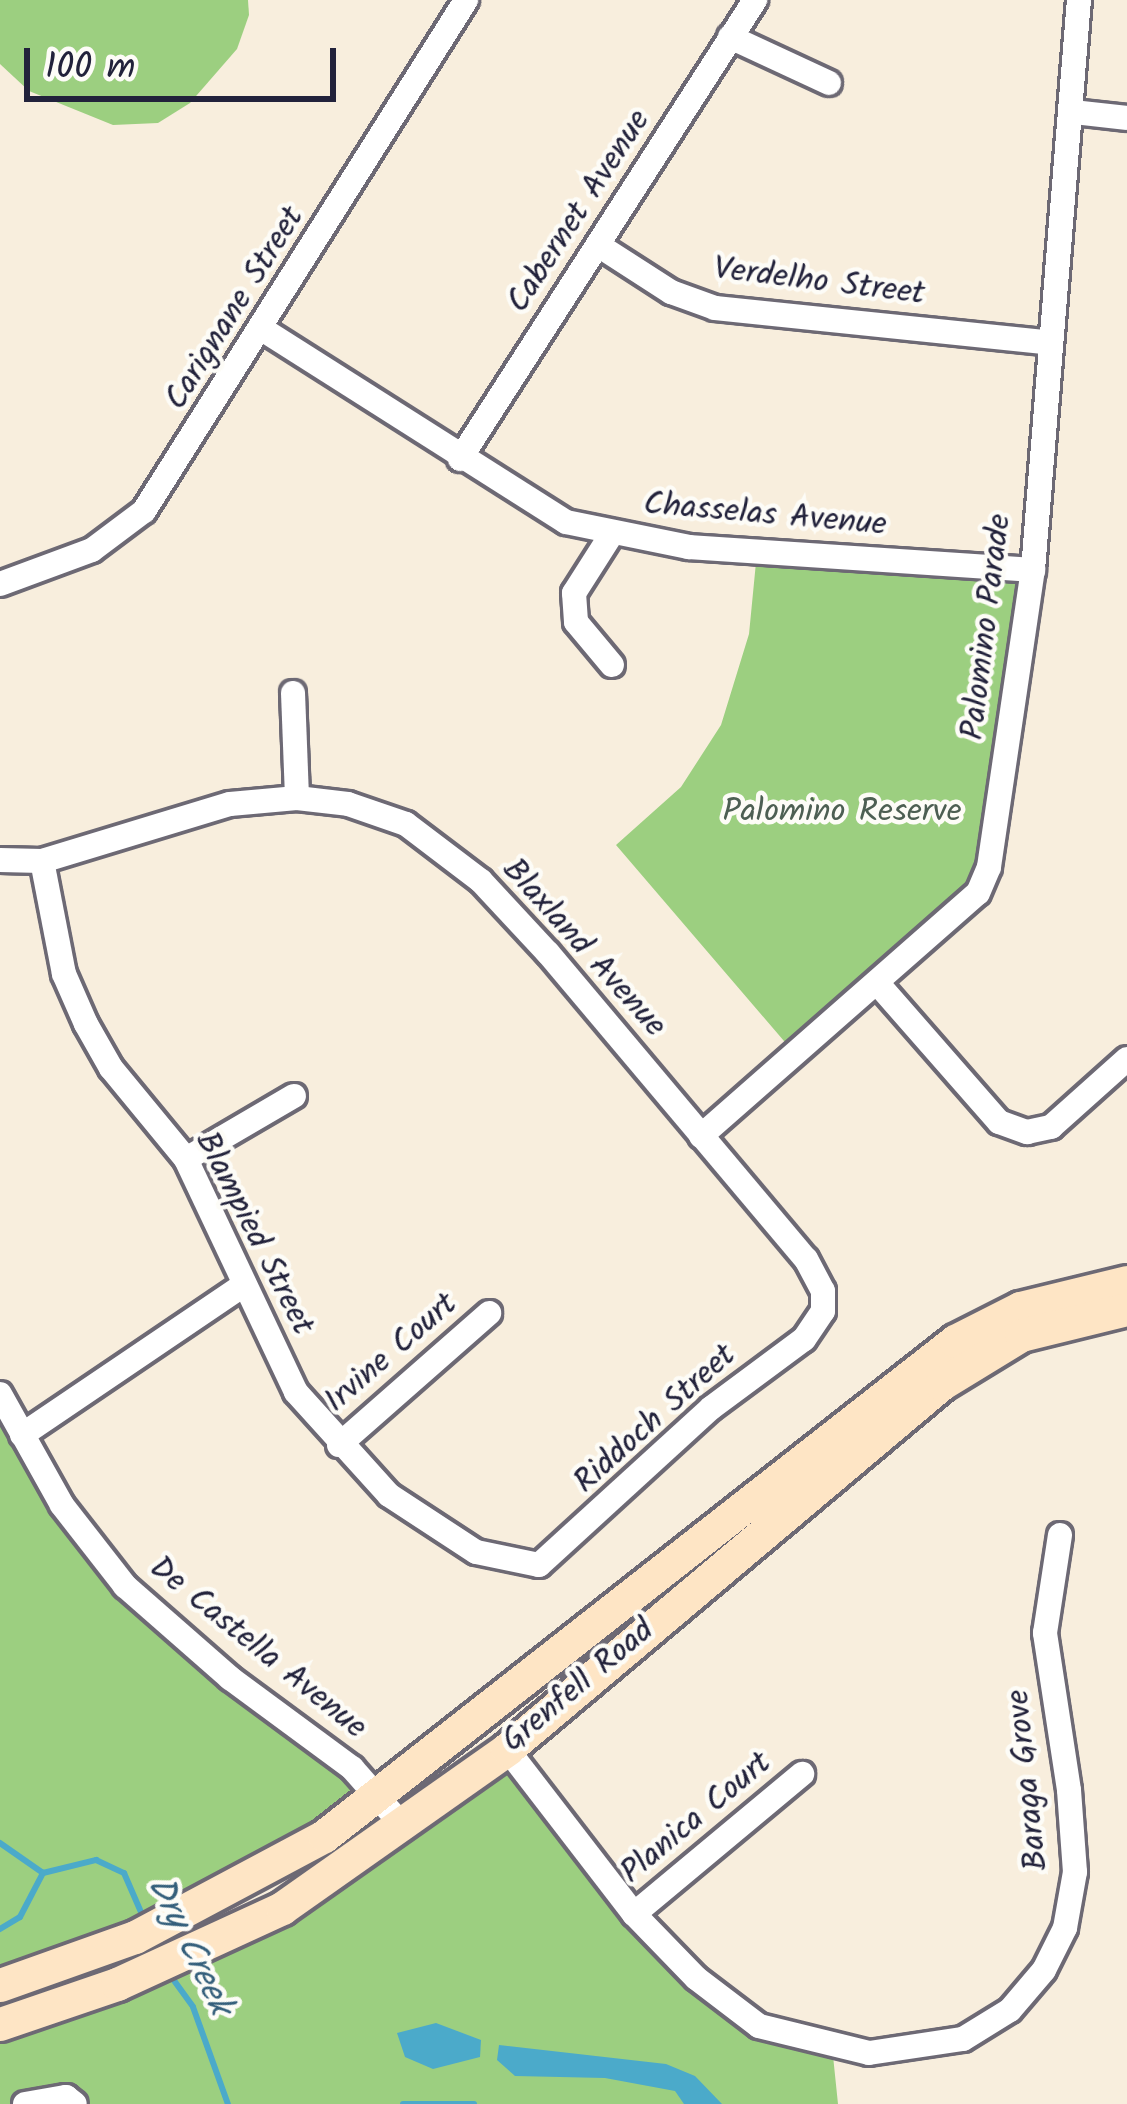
<!DOCTYPE html>
<html>
<head>
<meta charset="utf-8">
<style>
  body { margin:0 }
  #map { position:relative; width:1127px; height:2104px; overflow:hidden; background:#f8eedd; font-family:Kalam,sans-serif }
  div>[style] { position:absolute }
  .green>* { inset:0; background:#9ccf80 }
  .water>* { inset:0; background:#4baaca }
  .stream>* { height:6px; margin:-3px; padding:0 3px; transform-origin:3px; border-radius:3px; background:#4baaca }
  .roads { filter:drop-shadow(3px 0 #6d6974) drop-shadow(-3px 0 #6d6974) drop-shadow(0 3px #6d6974) drop-shadow(0 -3px #6d6974) }
  .street>* { height:24px; margin:-12px; padding:0 12px; transform-origin:12px; border-radius:12px; background:#fff }
  .secondary>* { height:33px; margin:-16.5px; padding:0 16.5px; transform-origin:16.5px; border-radius:16.5px; background:#fee5c5 }
  span { translate:-50% -50%; white-space:nowrap; text-align:center; line-height:1.15; -webkit-text-stroke:9px #fdfcf7; paint-order:stroke }
  .street-label { font-size:33px; color:#22223b }
  .park-label { font-size:33px; color:#4d5f53 }
  .water-label { font-size:36px; color:#345f7b; font-style:italic }
  .scale { position:absolute; left:24px; top:48px; width:312px; height:54px; box-sizing:border-box; border:6px solid #22223b; border-top:0; padding-left:15px; font-size:36px; line-height:42px; white-space:nowrap; color:#22223b; -webkit-text-stroke:9px #fdfcf7; paint-order:stroke }
</style>
</head>
<body>
<div id="map">
  <div class="green">
    <div style="clip-path:polygon(0 0,248px 0,249px 15px,237px 49px,190px 103px,158px 123px,113px 125px,29px 91px,0 64px)"></div>
    <div style="clip-path:polygon(757px 552px,1033px 570px,989px 867px,796px 1055px,616px 845px,681px 787px,721px 725px,749px 634px)"></div>
    <div style="clip-path:polygon(0 1393px,159px 1621px,379px 1797px,324px 1836px,0 1984px)"></div>
    <div style="clip-path:polygon(507px 1749px,634px 1914px,759px 2026px,832px 2046px,838px 2104px,0 2104px,0 2021px,219px 1939px)"></div>
  </div>
  <div class="water">
    <div style="clip-path:polygon(436px 2023px,481px 2040px,480px 2057px,433px 2069px,405px 2057px,397px 2033px)"></div>
    <div style="clip-path:polygon(499px 2045px,666px 2064px,695px 2076px,722px 2104px,684px 2104px,675px 2091px,605px 2078px,515px 2076px,497px 2060px)"></div>
  </div>
  <div class="stream">
    <div style="left:0;top:1843px;width:52px;rotate:34.9deg"></div>
    <div style="left:43px;top:1873px;width:55px;rotate:-13.8deg"></div>
    <div style="left:96px;top:1860px;width:31px;rotate:25deg"></div>
    <div style="left:124px;top:1873px;width:50px;rotate:66.5deg"></div>
    <div style="left:0;top:1929px;width:23px;rotate:-31deg"></div>
    <div style="left:20px;top:1917px;width:50px;rotate:-62.4deg"></div>
    <div style="left:170px;top:1975px;width:39px;rotate:54deg"></div>
    <div style="left:193px;top:2007px;width:103px;rotate:70.2deg"></div>
    <div style="left:403px;top:2104px;width:71px"></div>
  </div>
  <div class="roads">
    <div class="street">
      <div style="left:730px;top:37px;width:109px;rotate:24.9deg"></div>
      <div style="left:1073px;top:112px;width:54px;rotate:6.3deg"></div>
      <div style="left:598px;top:245px;width:87px;rotate:32.8deg"></div>
      <div style="left:671px;top:292px;width:47px;rotate:20deg"></div>
      <div style="left:715px;top:308px;width:333px;rotate:5.9deg"></div>
      <div style="left:262px;top:329px;width:360px;rotate:32.4deg"></div>
      <div style="left:566px;top:522px;width:126px;rotate:11.5deg"></div>
      <div style="left:689px;top:547px;width:345px;rotate:3.8deg"></div>
      <div style="left:460px;top:459px;width:546px;rotate:-57.27deg"></div>
      <div style="left:611px;top:535px;width:69px;rotate:122.5deg"></div>
      <div style="left:574px;top:593px;width:29px;rotate:86deg"></div>
      <div style="left:576px;top:622px;width:56px;rotate:50.1deg"></div>
      <div style="left:0;top:584px;width:98px;rotate:-20.3deg"></div>
      <div style="left:92px;top:550px;width:65px;rotate:-36.9deg"></div>
      <div style="left:144px;top:511px;width:604px;rotate:-57.78deg"></div>
      <div style="left:293px;top:693px;width:105px;rotate:87.8deg"></div>
      <div style="left:0;top:860px;width:42px;rotate:1.4deg"></div>
      <div style="left:42px;top:861px;width:196px;rotate:-16.9deg"></div>
      <div style="left:230px;top:804px;width:67px;rotate:-5.1deg"></div>
      <div style="left:297px;top:798px;width:51px;rotate:6.7deg"></div>
      <div style="left:348px;top:804px;width:61px;rotate:19deg"></div>
      <div style="left:406px;top:824px;width:94px;rotate:37.2deg"></div>
      <div style="left:481px;top:881px;width:98px;rotate:47.1deg"></div>
      <div style="left:548px;top:953px;width:400px;rotate:49.9deg"></div>
      <div style="left:806px;top:1259px;width:36px;rotate:62deg"></div>
      <div style="left:823px;top:1291px;width:20px;rotate:90deg"></div>
      <div style="left:823px;top:1311px;width:34px;rotate:124deg"></div>
      <div style="left:804px;top:1339px;width:116px;rotate:143.4deg"></div>
      <div style="left:711px;top:1408px;width:233px;rotate:137.6deg"></div>
      <div style="left:539px;top:1565px;width:64px;rotate:-168.3deg"></div>
      <div style="left:476px;top:1552px;width:104px;rotate:-146.8deg"></div>
      <div style="left:389px;top:1495px;width:139px;rotate:-132.1deg"></div>
      <div style="left:296px;top:1392px;width:258px;rotate:-115.3deg"></div>
      <div style="left:186px;top:1159px;width:118px;rotate:-129.5deg"></div>
      <div style="left:111px;top:1068px;width:51px;rotate:-119.6deg"></div>
      <div style="left:86px;top:1024px;width:55px;rotate:-113.7deg"></div>
      <div style="left:64px;top:974px;width:115px;rotate:-101deg"></div>
      <div style="left:879px;top:985px;width:182px;rotate:48.8deg"></div>
      <div style="left:999px;top:1122px;width:30px;rotate:20deg"></div>
      <div style="left:1027px;top:1132px;width:25px;rotate:-12deg"></div>
      <div style="left:1051px;top:1127px;width:102px;rotate:-41.8deg"></div>
      <div style="left:701px;top:1136px;width:368px;rotate:-41.3deg"></div>
      <div style="left:978px;top:893px;width:28px;rotate:-67deg"></div>
      <div style="left:989px;top:867px;width:300px;rotate:-81.6deg"></div>
      <div style="left:1033px;top:570px;width:572px;rotate:-85.39deg"></div>
      <div style="left:186px;top:1159px;width:125px;rotate:-30.3deg"></div>
      <div style="left:0;top:1394px;width:127px;rotate:60.8deg"></div>
      <div style="left:62px;top:1505px;width:103px;rotate:52.1deg"></div>
      <div style="left:125px;top:1586px;width:140px;rotate:41.2deg"></div>
      <div style="left:230px;top:1678px;width:152px;rotate:36.4deg"></div>
      <div style="left:352px;top:1768px;width:79px;rotate:48.6deg"></div>
      <div style="left:22px;top:1435px;width:266px;rotate:-34.1deg"></div>
      <div style="left:339px;top:1445px;width:200px;rotate:-41.3deg"></div>
      <div style="left:507px;top:1749px;width:208px;rotate:52.4deg"></div>
      <div style="left:634px;top:1914px;width:89px;rotate:45.9deg"></div>
      <div style="left:696px;top:1978px;width:79px;rotate:37.3deg"></div>
      <div style="left:759px;top:2026px;width:113px;rotate:13.8deg"></div>
      <div style="left:869px;top:2053px;width:95px;rotate:-8.5deg"></div>
      <div style="left:963px;top:2039px;width:55px;rotate:-31.7deg"></div>
      <div style="left:1010px;top:2010px;width:52px;rotate:-49.6deg"></div>
      <div style="left:1044px;top:1970px;width:47px;rotate:-63.4deg"></div>
      <div style="left:1065px;top:1928px;width:57px;rotate:-79.9deg"></div>
      <div style="left:1075px;top:1872px;width:82px;rotate:-94.2deg"></div>
      <div style="left:1069px;top:1790px;width:159px;rotate:-98.7deg"></div>
      <div style="left:1045px;top:1633px;width:99px;rotate:-81.3deg"></div>
      <div style="left:634px;top:1914px;width:219px;rotate:-39.8deg"></div>
      <div style="left:25px;top:2104px;width:42px;rotate:-9.7deg"></div>
      <div style="left:66px;top:2097px;width:11px;rotate:38deg"></div>
    </div>
    <div class="secondary">
      <div style="left:0;top:1985px;width:143px;rotate:-19.6deg"></div>
      <div style="left:135px;top:1937px;width:214px;rotate:-28.1deg"></div>
      <div style="left:324px;top:1836px;width:802px;rotate:-38.11deg"></div>
      <div style="left:955px;top:1341px;width:73px;rotate:-26.9deg"></div>
      <div style="left:1020px;top:1308px;width:110px;rotate:-13.7deg"></div>
      <div style="left:0;top:2024px;width:124px;rotate:-18.9deg"></div>
      <div style="left:117px;top:1984px;width:182px;rotate:-24.7deg"></div>
      <div style="left:282px;top:1908px;width:276px;rotate:-35.2deg"></div>
      <div style="left:507px;top:1749px;width:567px;rotate:-40.06deg"></div>
      <div style="left:941px;top:1384px;width:94px;rotate:-31.5deg"></div>
      <div style="left:1021px;top:1335px;width:109px;rotate:-13.8deg"></div>
    </div>
  </div>
  <div class="street-label">
    <span style="left:580px;top:212px;rotate:-57deg">Cabernet Avenue</span>
    <span style="left:819px;top:283px;rotate:7deg">Verdelho Street</span>
    <span style="left:236px;top:309px;rotate:-58deg">Carignane Street</span>
    <span style="left:765px;top:516px;rotate:5deg">Chasselas Avenue</span>
    <span style="left:988px;top:627px;rotate:-83deg">Palomino Parade</span>
    <span style="left:583px;top:949px;rotate:48deg">Blaxland Avenue</span>
    <span style="left:253px;top:1234px;rotate:63deg">Blampied Street</span>
    <span style="left:392px;top:1354px;rotate:-41deg">Irvine Court</span>
    <span style="left:656px;top:1420px;rotate:-42deg">Riddoch Street</span>
    <span style="left:257px;top:1649px;rotate:39deg">De Castella Avenue</span>
    <span style="left:579px;top:1687px;rotate:-40deg">Grenfell Road</span>
    <span style="left:1029px;top:1780px;rotate:-96deg">Baraga Grove</span>
    <span style="left:697px;top:1819px;rotate:-40deg">Planica Court</span>
  </div>
  <div class="park-label">
    <span style="left:842px;top:813px">Palomino Reserve</span>
  </div>
  <div class="water-label">
    <span style="left:189px;top:1946px;rotate:64deg">Dry Creek</span>
  </div>
  <div class="scale">100 m</div>
</div>
</body>
</html>
